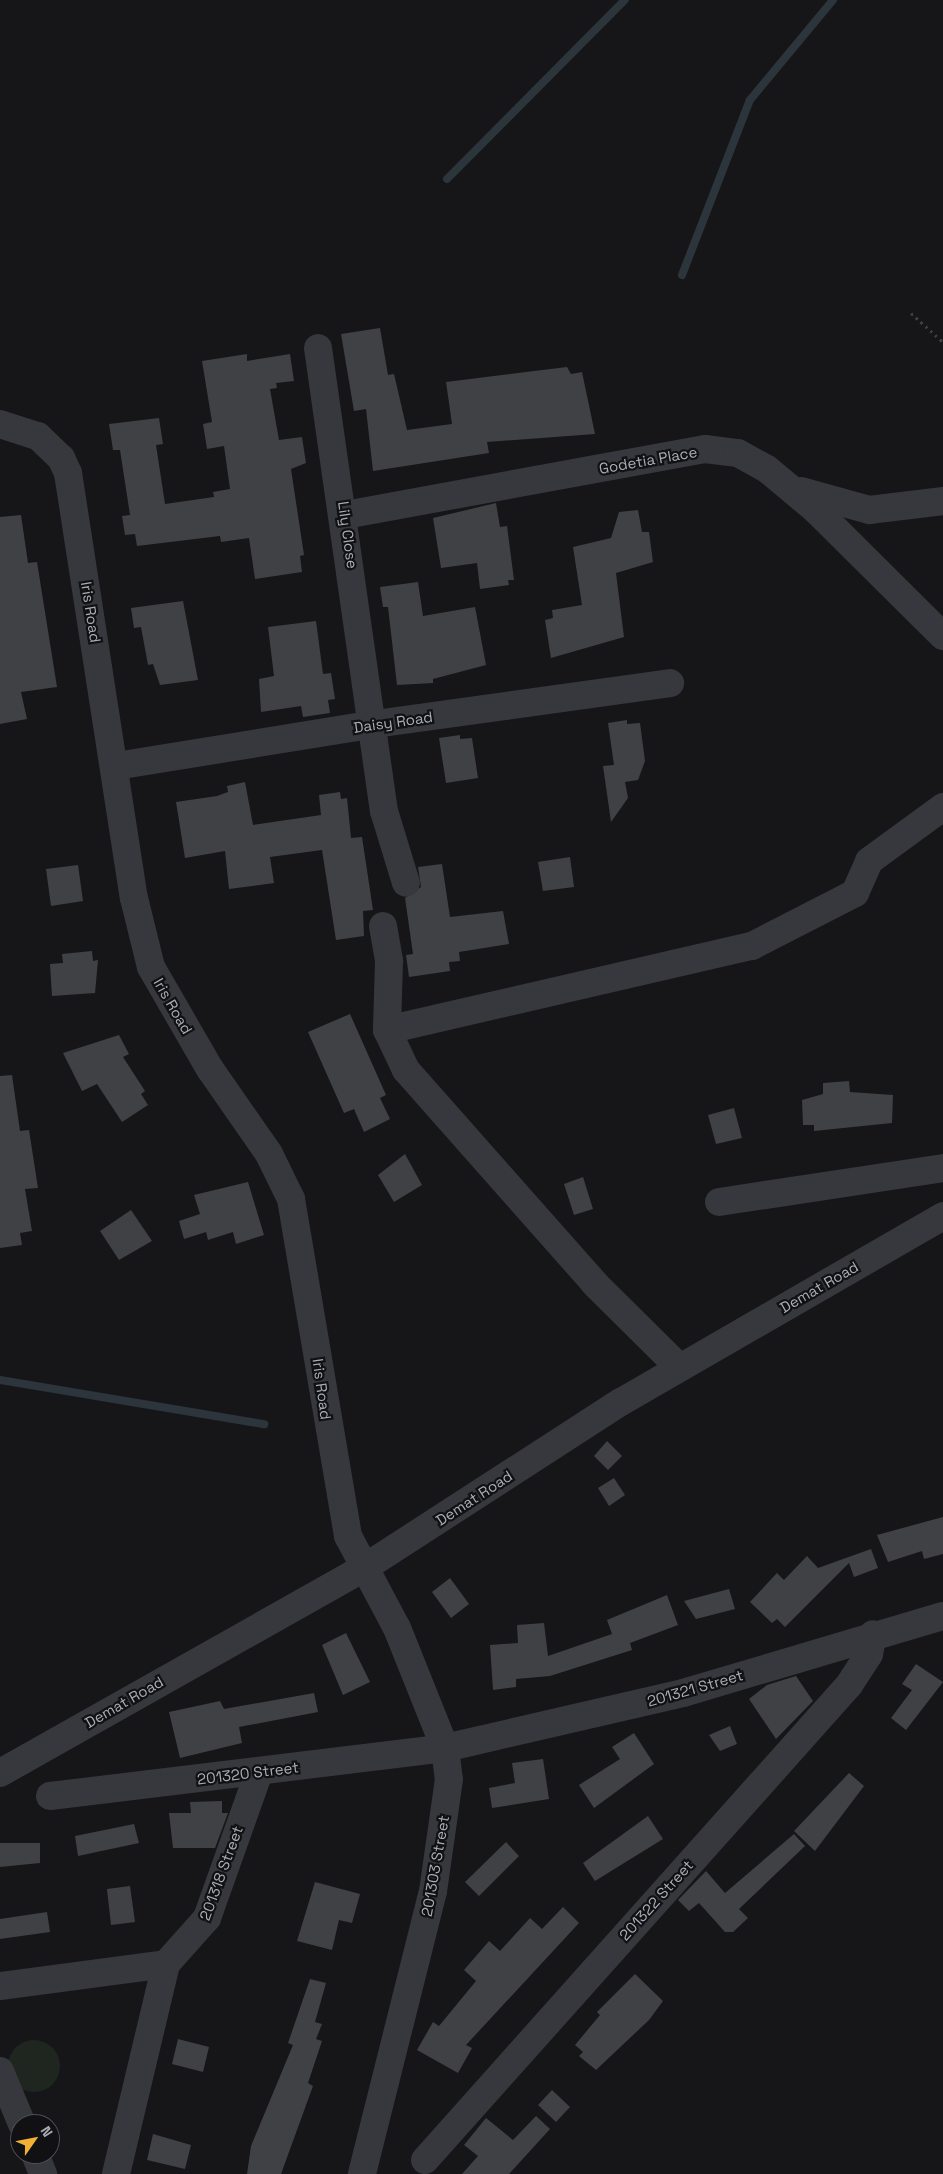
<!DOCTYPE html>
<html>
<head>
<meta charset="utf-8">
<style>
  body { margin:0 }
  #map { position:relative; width:943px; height:2174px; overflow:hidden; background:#161618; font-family:"Space Grotesk",sans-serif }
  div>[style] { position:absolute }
  .green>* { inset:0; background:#1e261f }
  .round { border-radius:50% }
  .stream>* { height:8px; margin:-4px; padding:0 4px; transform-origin:4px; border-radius:4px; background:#2c353c }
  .building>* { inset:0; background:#404145 }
  .path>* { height:3px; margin-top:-1.5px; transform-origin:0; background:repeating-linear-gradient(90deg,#3d3f44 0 2.5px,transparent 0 6.5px) }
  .minor>* { height:28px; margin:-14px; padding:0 14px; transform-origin:14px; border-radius:14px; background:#37383d }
  .tertiary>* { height:28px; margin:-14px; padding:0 14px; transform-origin:14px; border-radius:14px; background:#37383d }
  span { translate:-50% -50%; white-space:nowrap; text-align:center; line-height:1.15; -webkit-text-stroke:4.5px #111113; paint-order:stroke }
  .street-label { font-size:15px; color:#a8adb8 }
  .north { position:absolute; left:10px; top:2114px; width:50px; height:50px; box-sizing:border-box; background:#111113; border:1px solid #4d4f55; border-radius:50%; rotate:57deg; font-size:14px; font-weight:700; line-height:20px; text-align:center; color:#a8adb8 }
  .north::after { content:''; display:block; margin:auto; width:18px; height:22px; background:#f2b134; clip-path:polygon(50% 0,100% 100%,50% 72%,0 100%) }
</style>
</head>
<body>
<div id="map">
  <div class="green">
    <div class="round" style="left:8px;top:2040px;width:52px;height:52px"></div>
  </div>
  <div class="stream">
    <div style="left:447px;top:179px;width:252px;rotate:-45.2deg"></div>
    <div style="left:682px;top:275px;width:188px;rotate:-68.8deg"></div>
    <div style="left:750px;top:100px;width:130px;rotate:-50.3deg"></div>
    <div style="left:0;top:1380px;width:268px;rotate:9.5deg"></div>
  </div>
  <div class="building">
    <div style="clip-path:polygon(380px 328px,388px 375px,394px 374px,407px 430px,452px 424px,446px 382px,567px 367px,571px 374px,582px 372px,595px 434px,487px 442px,489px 453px,373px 471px,366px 409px,354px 411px,341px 334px)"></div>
    <div style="clip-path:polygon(247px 354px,247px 361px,290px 354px,294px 381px,276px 383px,277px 388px,270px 389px,279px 440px,302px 437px,306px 463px,291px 469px,304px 555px,300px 556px,302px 572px,255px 579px,249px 538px,221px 542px,220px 536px,137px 546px,135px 534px,125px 535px,122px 516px,130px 515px,120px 450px,113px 450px,109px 424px,159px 418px,163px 444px,156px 445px,165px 504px,214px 497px,213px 492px,230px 489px,224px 446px,207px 449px,203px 424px,212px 422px,202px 361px)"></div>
    <div style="clip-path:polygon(496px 503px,500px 527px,507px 526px,514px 580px,508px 580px,509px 585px,480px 589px,477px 563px,441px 568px,433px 518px)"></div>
    <div style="clip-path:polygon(638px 510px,642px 532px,649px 532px,653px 562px,616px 573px,624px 637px,551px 658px,545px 620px,553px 618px,552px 610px,582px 605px,573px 547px,611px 538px,619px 512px)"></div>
    <div style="clip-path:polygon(21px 515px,28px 563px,37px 562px,57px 687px,21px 692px,27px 719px,0 724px,0 517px)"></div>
    <div style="clip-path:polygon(418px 582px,423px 616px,475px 607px,486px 665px,433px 679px,433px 683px,397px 685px,388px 607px,383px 607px,380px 587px)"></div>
    <div style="clip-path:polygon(183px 601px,198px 680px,160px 685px,153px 664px,148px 665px,141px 627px,134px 628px,131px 608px)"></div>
    <div style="clip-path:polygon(316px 621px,323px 674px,331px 673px,335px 699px,328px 700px,330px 713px,303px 717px,301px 706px,261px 712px,259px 679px,274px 676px,268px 627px)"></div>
    <div style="clip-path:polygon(627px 720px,627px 724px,640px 723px,645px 761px,638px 780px,625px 782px,628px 798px,611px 822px,603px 766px,614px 765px,608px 723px)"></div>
    <div style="clip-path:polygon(460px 735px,460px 739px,472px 738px,478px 778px,446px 783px,439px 738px)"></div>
    <div style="clip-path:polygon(245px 782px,253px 825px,321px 815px,319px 795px,340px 792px,341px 799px,347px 798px,351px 838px,362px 837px,373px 910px,363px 911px,364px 936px,336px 940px,322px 850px,270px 857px,274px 883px,229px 889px,225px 851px,185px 858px,176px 802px,217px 796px,228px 792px,227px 786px)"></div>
    <div style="clip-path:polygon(570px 857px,574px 887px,543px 891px,538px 862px)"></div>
    <div style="clip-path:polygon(442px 864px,450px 917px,503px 911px,509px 944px,459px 952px,460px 961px,449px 962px,450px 971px,409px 977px,406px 955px,413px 954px,405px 898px,421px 887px,418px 867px)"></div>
    <div style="clip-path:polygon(78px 865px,83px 901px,51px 906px,46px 869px)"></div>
    <div style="clip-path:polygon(92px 951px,93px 961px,98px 960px,95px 993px,52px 996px,50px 964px,63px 963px,62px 954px)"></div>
    <div style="clip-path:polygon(350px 1014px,386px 1095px,380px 1098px,390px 1119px,364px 1132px,354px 1109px,344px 1113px,308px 1032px)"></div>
    <div style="clip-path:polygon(119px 1035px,129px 1054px,123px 1057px,145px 1091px,141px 1094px,148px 1105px,122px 1122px,97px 1084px,82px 1091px,63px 1053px)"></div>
    <div style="clip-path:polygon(12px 1075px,20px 1131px,29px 1130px,38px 1188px,25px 1189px,32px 1231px,20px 1233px,22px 1245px,0 1248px,0 1076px)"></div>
    <div style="clip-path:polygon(849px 1081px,850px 1092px,893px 1095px,892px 1123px,814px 1131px,814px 1125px,803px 1125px,802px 1100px,823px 1094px,823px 1083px)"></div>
    <div style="clip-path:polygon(734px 1108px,742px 1138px,716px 1144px,708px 1115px)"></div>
    <div style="clip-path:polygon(405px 1154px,422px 1185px,394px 1202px,378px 1175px)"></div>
    <div style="clip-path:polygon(583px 1177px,593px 1209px,574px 1215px,564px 1184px)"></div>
    <div style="clip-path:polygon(248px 1182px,264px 1235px,236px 1244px,233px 1232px,208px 1240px,206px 1232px,184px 1239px,179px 1221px,200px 1214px,194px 1195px)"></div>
    <div style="clip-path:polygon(131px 1210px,152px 1241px,119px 1260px,100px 1231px)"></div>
    <div style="clip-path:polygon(607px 1441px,622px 1456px,608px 1470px,594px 1456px)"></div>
    <div style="clip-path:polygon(614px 1478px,625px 1495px,609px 1506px,598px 1488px)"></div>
    <div style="clip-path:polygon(943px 1517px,943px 1554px,924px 1559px,922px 1551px,888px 1562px,877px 1535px)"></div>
    <div style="clip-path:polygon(871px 1549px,878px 1568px,854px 1577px,849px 1563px,785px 1627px,777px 1619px,772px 1623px,750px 1602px,777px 1573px,784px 1580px,807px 1556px,818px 1568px)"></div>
    <div style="clip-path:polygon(450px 1578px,469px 1604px,451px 1618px,432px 1592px)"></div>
    <div style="clip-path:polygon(729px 1589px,735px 1609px,696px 1619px,684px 1601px)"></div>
    <div style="clip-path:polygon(667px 1595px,678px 1625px,630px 1643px,632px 1650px,550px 1676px,516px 1679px,516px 1687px,493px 1690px,490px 1645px,518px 1643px,517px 1625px,544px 1623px,548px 1656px,612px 1634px,607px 1620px)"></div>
    <div style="clip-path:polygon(346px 1633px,370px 1682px,343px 1695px,322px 1645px)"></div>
    <div style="clip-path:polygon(916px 1664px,943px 1682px,906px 1730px,891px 1718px,912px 1690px,902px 1684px)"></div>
    <div style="clip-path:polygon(796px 1676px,813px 1701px,776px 1739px,749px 1699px,767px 1685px)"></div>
    <div style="clip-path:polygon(314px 1693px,318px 1712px,239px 1727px,242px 1743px,180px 1758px,169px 1712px,220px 1701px,224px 1709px)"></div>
    <div style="clip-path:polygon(730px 1726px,737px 1744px,720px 1751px,709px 1735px)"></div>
    <div style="clip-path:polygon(634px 1733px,654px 1764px,594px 1808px,579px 1785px,620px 1759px,612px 1747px)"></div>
    <div style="clip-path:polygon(543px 1759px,549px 1799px,492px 1808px,489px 1788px,515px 1783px,512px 1763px)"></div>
    <div style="clip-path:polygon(849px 1773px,864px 1786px,815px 1851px,794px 1831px)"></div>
    <div style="clip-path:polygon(222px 1801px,222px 1813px,228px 1813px,215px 1848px,173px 1848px,169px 1813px,191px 1813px,190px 1802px)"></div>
    <div style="clip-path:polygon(648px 1816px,663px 1839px,595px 1881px,583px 1863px)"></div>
    <div style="clip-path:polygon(134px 1824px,139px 1843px,78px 1856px,75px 1836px)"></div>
    <div style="clip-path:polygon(794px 1834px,805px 1846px,739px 1909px,748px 1918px,733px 1932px,725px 1932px,699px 1903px,689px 1911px,678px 1900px,706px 1871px,725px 1893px)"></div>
    <div style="clip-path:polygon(506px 1842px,519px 1856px,479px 1896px,465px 1882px)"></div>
    <div style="clip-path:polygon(0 1843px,40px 1843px,40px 1863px,0 1867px)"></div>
    <div style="clip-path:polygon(315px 1882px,360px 1894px,352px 1923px,339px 1920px,332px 1950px,297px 1941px)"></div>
    <div style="clip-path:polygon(130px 1886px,135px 1922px,111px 1925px,107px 1889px)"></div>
    <div style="clip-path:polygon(563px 1907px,579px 1923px,466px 2045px,472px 2048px,458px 2073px,417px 2050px,433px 2022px,439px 2026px,476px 1981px,464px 1970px,489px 1941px,500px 1951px,530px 1918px,542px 1929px)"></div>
    <div style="clip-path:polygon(47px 1912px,50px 1932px,0 1939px,0 1919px)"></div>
    <div style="clip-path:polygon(635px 1974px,663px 2001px,649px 2020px,596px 2070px,579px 2056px,583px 2052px,575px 2045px,600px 2015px,597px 2012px)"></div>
    <div style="clip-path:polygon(310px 1979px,326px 1983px,315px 2022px,322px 2024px,316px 2039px,322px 2041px,308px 2083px,313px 2086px,281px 2174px,247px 2174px,251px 2146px,293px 2045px,288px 2043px)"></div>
    <div style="clip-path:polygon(178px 2039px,209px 2047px,203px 2072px,172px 2064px)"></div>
    <div style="clip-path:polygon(552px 2090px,570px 2107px,556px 2122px,538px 2105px)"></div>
    <div style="clip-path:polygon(536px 2116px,550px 2129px,509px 2174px,462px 2174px,478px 2156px,464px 2145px,486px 2118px,513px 2140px)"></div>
    <div style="clip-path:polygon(153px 2134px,191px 2145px,185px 2169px,147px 2160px)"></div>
  </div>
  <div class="path">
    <div style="left:911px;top:313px;width:43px;rotate:42.2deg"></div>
  </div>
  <div class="minor">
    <div style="left:318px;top:348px;width:468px;rotate:81.9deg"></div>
    <div style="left:384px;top:811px;width:75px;rotate:73deg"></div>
    <div style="left:0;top:424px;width:40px;rotate:18deg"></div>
    <div style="left:38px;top:436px;width:32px;rotate:44deg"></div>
    <div style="left:61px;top:458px;width:17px;rotate:65deg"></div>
    <div style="left:68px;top:473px;width:430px;rotate:81.2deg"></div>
    <div style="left:134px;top:898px;width:71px;rotate:76.2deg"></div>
    <div style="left:151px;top:967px;width:118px;rotate:60deg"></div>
    <div style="left:210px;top:1069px;width:103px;rotate:55.2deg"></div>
    <div style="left:269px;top:1154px;width:50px;rotate:63.9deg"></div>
    <div style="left:291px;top:1199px;width:342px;rotate:80.4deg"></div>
    <div style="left:348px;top:1536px;width:104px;rotate:62deg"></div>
    <div style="left:397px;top:1628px;width:129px;rotate:68.2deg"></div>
    <div style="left:445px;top:1748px;width:31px;rotate:83deg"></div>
    <div style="left:449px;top:1779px;width:113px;rotate:98.1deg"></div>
    <div style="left:433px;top:1891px;width:292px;rotate:104.1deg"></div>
    <div style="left:801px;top:491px;width:71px;rotate:15.6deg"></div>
    <div style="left:869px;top:510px;width:75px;rotate:-6.9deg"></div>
    <div style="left:345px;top:515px;width:366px;rotate:-10.4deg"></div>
    <div style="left:705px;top:449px;width:33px;rotate:7deg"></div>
    <div style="left:738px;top:453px;width:33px;rotate:29deg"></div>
    <div style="left:767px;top:469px;width:64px;rotate:39.9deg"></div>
    <div style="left:816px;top:510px;width:179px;rotate:44.8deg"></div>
    <div style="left:116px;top:766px;width:262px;rotate:-9.2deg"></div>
    <div style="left:375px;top:724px;width:298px;rotate:-7.9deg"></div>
    <div style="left:383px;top:926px;width:36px;rotate:80deg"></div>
    <div style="left:389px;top:961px;width:69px;rotate:91.7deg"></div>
    <div style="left:387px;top:1030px;width:44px;rotate:64.6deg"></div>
    <div style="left:406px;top:1070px;width:286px;rotate:48.5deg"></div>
    <div style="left:595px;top:1284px;width:118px;rotate:44.7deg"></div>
    <div style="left:387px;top:1030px;width:375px;rotate:-13deg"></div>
    <div style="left:752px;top:946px;width:116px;rotate:-27.2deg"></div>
    <div style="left:855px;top:893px;width:35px;rotate:-66deg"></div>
    <div style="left:869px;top:861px;width:92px;rotate:-36.1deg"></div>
    <div style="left:719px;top:1202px;width:227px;rotate:-8.6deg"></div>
    <div style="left:50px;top:1796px;width:398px;rotate:-6.9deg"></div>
    <div style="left:445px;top:1748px;width:244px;rotate:-13deg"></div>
    <div style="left:683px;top:1693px;width:271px;rotate:-16.5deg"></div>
    <div style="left:0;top:1986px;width:167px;rotate:-7.5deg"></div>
    <div style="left:0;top:2071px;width:57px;rotate:67.5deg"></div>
    <div style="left:35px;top:2154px;width:22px;rotate:68deg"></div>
    <div style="left:425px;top:2160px;width:637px;rotate:-48.25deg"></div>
    <div style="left:849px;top:1685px;width:37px;rotate:-57deg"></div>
    <div style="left:869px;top:1654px;width:20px;rotate:-79deg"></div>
    <div style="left:116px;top:2174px;width:216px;rotate:-76.6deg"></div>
    <div style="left:166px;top:1964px;width:62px;rotate:-48.3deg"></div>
    <div style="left:207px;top:1918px;width:155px;rotate:-70.4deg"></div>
  </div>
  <div class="tertiary">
    <div style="left:0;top:1773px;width:418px;rotate:-29.4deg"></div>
    <div style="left:364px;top:1568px;width:306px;rotate:-32.9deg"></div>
    <div style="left:621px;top:1402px;width:372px;rotate:-30deg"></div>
  </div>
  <div class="street-label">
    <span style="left:648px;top:460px;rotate:-10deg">Godetia Place</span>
    <span style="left:348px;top:535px;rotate:82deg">Lily Close</span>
    <span style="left:91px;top:612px;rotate:81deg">Iris Road</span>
    <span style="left:393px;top:722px;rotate:-8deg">Daisy Road</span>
    <span style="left:173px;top:1006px;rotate:60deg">Iris Road</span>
    <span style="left:819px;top:1287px;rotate:-30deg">Demat Road</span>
    <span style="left:322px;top:1389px;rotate:82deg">Iris Road</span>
    <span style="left:474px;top:1498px;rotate:-33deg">Demat Road</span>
    <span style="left:695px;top:1688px;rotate:-16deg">201321 Street</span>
    <span style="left:124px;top:1702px;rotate:-30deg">Demat Road</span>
    <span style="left:248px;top:1773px;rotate:-7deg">201320 Street</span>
    <span style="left:435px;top:1866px;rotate:-80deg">201303 Street</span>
    <span style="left:221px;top:1873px;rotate:-70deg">201318 Street</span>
    <span style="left:656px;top:1900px;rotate:-48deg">201322 Street</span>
  </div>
  <div class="north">N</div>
</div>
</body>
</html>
